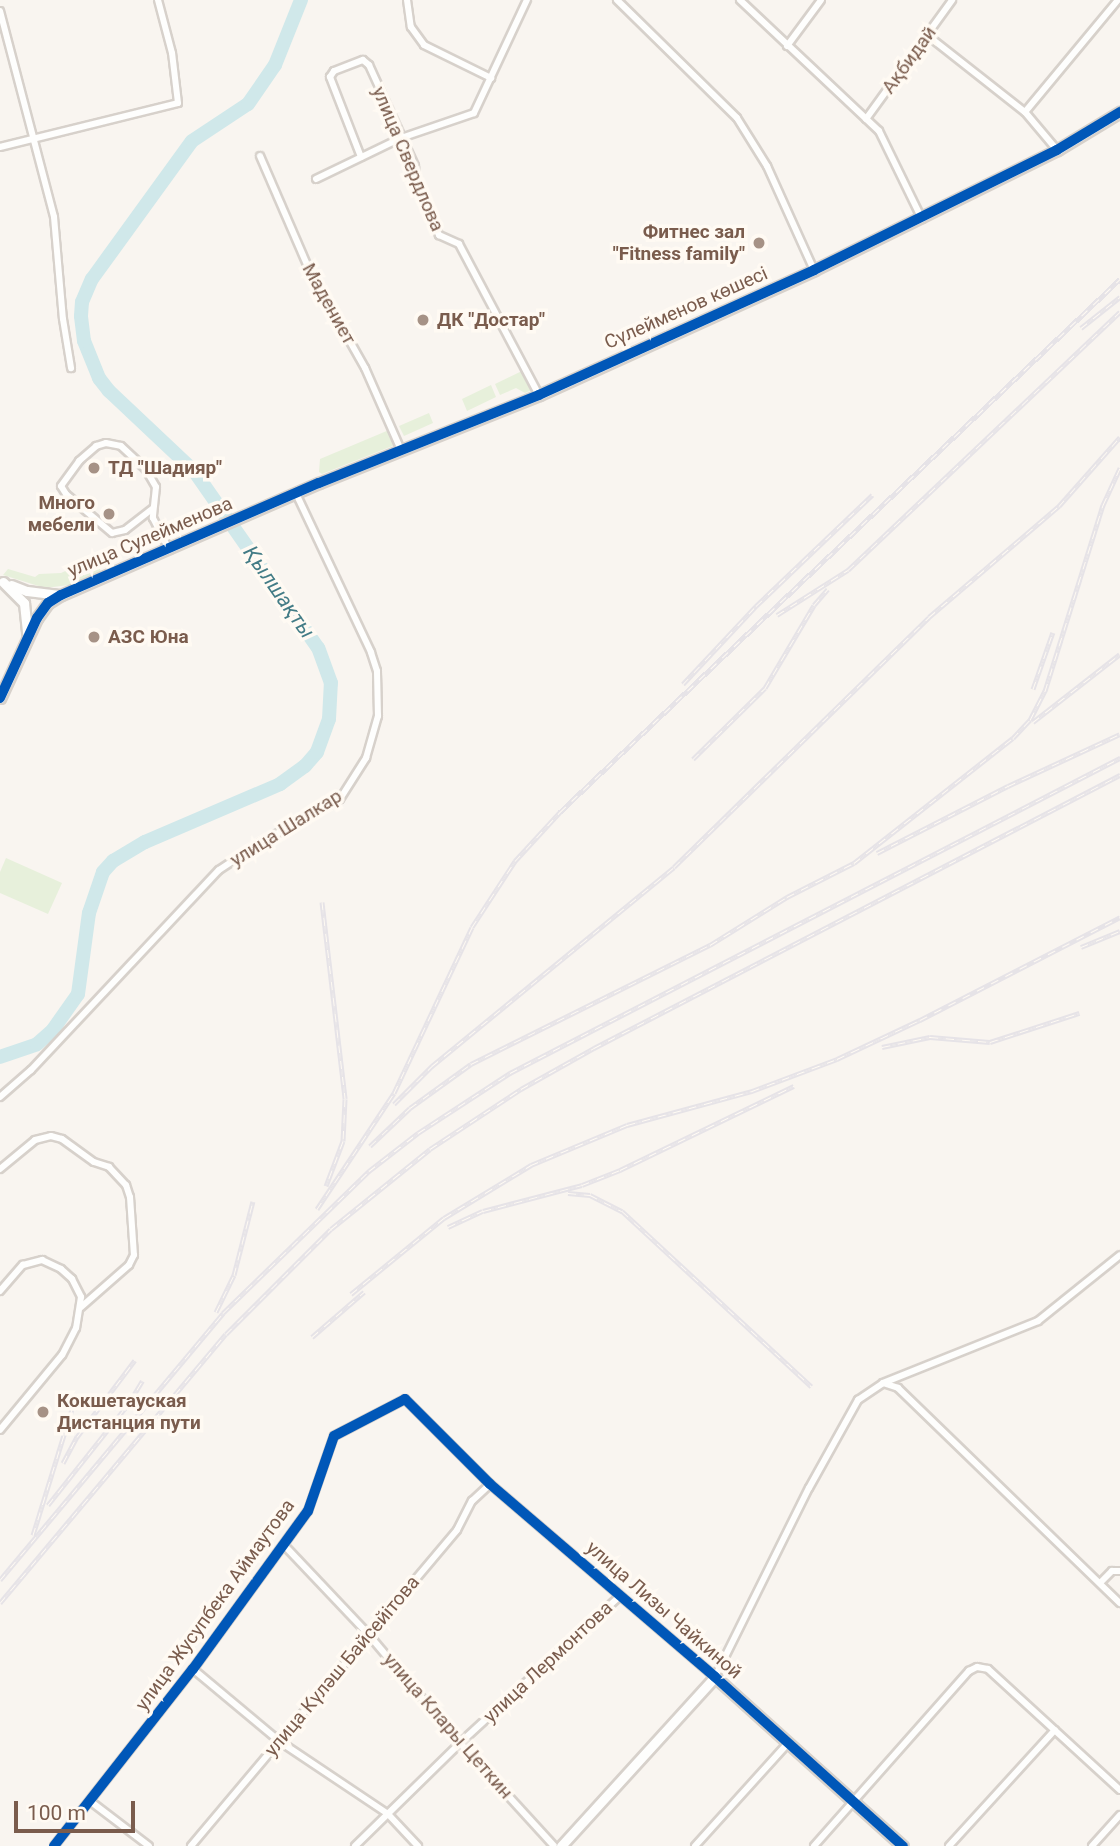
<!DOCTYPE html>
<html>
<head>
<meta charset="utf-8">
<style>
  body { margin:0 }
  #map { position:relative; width:1120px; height:1846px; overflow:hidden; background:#f9f5f0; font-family:Roboto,sans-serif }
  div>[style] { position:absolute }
  .green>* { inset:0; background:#e7f0db }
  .river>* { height:14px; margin:-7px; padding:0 7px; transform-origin:7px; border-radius:7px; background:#d0e8ea }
  .roads { filter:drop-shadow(2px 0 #d7d1cb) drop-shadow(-2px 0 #d7d1cb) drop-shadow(0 2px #d7d1cb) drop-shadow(0 -2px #d7d1cb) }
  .street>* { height:6px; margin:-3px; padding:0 3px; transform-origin:3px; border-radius:3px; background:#fefefd }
  .secondary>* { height:9px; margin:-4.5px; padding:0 4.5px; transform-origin:4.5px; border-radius:4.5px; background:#fefefd }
  .rail>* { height:5px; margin-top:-2.5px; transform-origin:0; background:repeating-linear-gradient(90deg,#fffaf3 0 8px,#e6e3e7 0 16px); box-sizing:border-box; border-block:2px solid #e6e3e7 }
  .cycleway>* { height:10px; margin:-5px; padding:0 5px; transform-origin:5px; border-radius:5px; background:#0057b8 }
  .dots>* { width:19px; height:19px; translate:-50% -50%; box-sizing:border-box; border:4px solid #fffaf3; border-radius:50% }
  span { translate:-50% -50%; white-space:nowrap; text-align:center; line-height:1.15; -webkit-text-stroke:7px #fffaf3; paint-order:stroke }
  .street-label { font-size:19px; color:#7a5c4d }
  .poi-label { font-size:19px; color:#7a5c4d; font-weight:700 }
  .right { translate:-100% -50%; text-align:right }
  .left { translate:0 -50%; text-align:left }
  .water-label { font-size:21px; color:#437c86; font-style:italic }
  .scale { position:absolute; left:14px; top:1801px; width:121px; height:32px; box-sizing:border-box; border:4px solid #7a5c4d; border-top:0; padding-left:9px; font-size:21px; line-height:24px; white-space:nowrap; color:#7a5c4d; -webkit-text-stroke:5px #fffaf3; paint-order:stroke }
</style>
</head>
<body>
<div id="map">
  <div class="green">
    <div style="clip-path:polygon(524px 370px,532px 390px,525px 393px,516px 388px,500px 395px,495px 384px)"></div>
    <div style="clip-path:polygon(491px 385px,496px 397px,467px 411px,462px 399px)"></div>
    <div style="clip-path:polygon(429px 413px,433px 423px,404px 436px,399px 426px)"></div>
    <div style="clip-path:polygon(389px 430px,395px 445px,322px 474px,319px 472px,320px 459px)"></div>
    <div style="clip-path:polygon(74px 567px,100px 569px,101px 573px,69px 585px,45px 588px,3px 575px,8px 569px,35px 577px,39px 574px,61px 573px)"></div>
    <div style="clip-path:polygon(6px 858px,62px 883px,48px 914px,0 893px,0 872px)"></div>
  </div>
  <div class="river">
    <div style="left:0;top:1057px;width:39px;rotate:-19deg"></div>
    <div style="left:37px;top:1044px;width:20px;rotate:-41deg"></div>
    <div style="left:52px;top:1031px;width:45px;rotate:-54.9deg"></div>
    <div style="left:78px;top:994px;width:82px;rotate:-82.3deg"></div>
    <div style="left:89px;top:913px;width:43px;rotate:-71.1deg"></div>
    <div style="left:103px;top:872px;width:15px;rotate:-48deg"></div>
    <div style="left:113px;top:861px;width:37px;rotate:-31deg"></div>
    <div style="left:145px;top:842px;width:147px;rotate:-23.2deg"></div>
    <div style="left:280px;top:784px;width:31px;rotate:-36deg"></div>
    <div style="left:305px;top:766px;width:18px;rotate:-49deg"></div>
    <div style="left:317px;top:752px;width:35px;rotate:-70deg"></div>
    <div style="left:329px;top:719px;width:36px;rotate:-87deg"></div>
    <div style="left:331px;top:683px;width:37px;rotate:-110deg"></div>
    <div style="left:318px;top:648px;width:216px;rotate:-125deg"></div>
    <div style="left:194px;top:471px;width:117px;rotate:-136.7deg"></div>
    <div style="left:109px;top:391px;width:16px;rotate:-128deg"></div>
    <div style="left:99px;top:378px;width:40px;rotate:-112deg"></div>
    <div style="left:84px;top:341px;width:25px;rotate:-97deg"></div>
    <div style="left:81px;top:316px;width:14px;rotate:-86deg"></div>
    <div style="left:82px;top:302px;width:25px;rotate:-67deg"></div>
    <div style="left:92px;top:279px;width:170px;rotate:-54.1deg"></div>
    <div style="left:192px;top:141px;width:67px;rotate:-33.5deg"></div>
    <div style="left:248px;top:104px;width:47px;rotate:-55.3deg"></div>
    <div style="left:275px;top:65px;width:70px;rotate:-68.2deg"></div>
  </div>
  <div class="roads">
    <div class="street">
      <div style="left:407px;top:0;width:27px;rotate:82deg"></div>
      <div style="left:411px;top:27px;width:22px;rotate:54deg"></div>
      <div style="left:424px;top:45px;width:75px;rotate:26.2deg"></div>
      <div style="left:617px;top:0;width:168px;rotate:44.5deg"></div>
      <div style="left:737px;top:118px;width:57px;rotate:58deg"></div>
      <div style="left:767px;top:166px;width:114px;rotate:65.7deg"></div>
      <div style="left:740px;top:0;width:191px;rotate:43.3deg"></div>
      <div style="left:879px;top:131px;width:98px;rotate:64deg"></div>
      <div style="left:0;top:11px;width:213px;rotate:75.3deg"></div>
      <div style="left:54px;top:217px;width:102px;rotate:85deg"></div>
      <div style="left:63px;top:319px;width:50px;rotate:80.7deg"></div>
      <div style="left:927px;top:35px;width:125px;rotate:38.2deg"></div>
      <div style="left:787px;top:46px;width:57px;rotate:-53.5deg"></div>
      <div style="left:866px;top:119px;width:147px;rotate:-54.1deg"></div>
      <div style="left:0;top:147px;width:183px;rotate:-13.9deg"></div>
      <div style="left:178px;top:103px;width:50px;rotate:-96.8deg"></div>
      <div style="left:172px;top:53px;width:55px;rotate:-104.8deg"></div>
      <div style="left:1057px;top:150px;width:50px;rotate:-130.1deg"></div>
      <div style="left:1025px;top:112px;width:146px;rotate:-50.3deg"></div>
      <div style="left:260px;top:156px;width:123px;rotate:66.6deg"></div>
      <div style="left:309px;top:269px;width:114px;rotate:60.5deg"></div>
      <div style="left:365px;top:368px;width:90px;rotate:66.3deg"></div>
      <div style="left:361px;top:157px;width:86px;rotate:-111.2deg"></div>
      <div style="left:330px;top:77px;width:7px;rotate:-56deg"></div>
      <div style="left:334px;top:71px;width:31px;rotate:-21deg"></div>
      <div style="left:363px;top:60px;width:8px;rotate:40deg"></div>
      <div style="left:369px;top:65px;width:111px;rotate:65.5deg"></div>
      <div style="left:415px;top:166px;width:24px;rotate:83deg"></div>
      <div style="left:418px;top:190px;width:50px;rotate:65deg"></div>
      <div style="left:439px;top:235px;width:22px;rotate:24deg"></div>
      <div style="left:459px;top:244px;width:171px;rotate:62.1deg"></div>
      <div style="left:316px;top:179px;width:94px;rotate:-25.8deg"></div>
      <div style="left:401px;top:138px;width:77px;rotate:-18.9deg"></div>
      <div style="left:474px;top:113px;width:125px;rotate:-64.9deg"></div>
      <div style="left:152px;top:509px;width:34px;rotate:142deg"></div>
      <div style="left:125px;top:530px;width:13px;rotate:167deg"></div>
      <div style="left:112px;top:533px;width:60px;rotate:-139.7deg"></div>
      <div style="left:66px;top:494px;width:9px;rotate:-122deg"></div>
      <div style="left:61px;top:486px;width:31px;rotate:-54deg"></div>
      <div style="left:79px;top:461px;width:23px;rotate:-41deg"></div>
      <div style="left:96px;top:446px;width:10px;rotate:-17deg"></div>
      <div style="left:106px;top:443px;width:15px;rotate:11deg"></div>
      <div style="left:121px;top:446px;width:33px;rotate:43deg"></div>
      <div style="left:145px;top:468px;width:22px;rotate:60deg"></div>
      <div style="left:156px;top:487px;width:31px;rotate:96deg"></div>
      <div style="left:153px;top:518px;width:36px;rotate:63deg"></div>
      <div style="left:0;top:1097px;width:41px;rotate:-41.1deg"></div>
      <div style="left:31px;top:1070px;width:274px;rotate:-46.8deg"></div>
      <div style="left:219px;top:870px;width:49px;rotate:-33.4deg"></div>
      <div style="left:260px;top:843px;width:91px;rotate:-28.8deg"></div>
      <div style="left:340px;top:799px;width:49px;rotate:-57.6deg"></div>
      <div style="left:366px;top:758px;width:44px;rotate:-74.1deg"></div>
      <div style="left:378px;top:716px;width:45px;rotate:-91.3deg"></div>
      <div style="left:377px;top:671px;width:20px;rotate:-108deg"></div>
      <div style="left:371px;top:652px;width:176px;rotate:-115.3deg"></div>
      <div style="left:0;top:1169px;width:45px;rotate:-39.6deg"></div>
      <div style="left:35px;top:1140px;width:16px;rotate:-14deg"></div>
      <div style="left:51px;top:1136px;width:11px;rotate:15deg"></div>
      <div style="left:62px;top:1139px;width:39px;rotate:36deg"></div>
      <div style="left:94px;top:1162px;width:16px;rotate:18deg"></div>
      <div style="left:109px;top:1167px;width:25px;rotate:47deg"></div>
      <div style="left:126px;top:1185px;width:13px;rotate:72deg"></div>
      <div style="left:130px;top:1197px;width:58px;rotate:86.1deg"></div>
      <div style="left:134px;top:1255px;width:11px;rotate:117deg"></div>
      <div style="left:129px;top:1265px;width:64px;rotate:138.8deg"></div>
      <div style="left:0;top:1291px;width:35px;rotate:-49deg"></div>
      <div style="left:23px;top:1265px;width:20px;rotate:-15deg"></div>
      <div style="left:42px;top:1260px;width:21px;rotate:25deg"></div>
      <div style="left:61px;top:1269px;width:15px;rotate:42deg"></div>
      <div style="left:72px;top:1279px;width:20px;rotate:63deg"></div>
      <div style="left:81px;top:1297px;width:31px;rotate:99deg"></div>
      <div style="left:76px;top:1328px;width:30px;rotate:117deg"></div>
      <div style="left:62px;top:1355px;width:97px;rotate:129.6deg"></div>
      <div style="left:883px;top:1383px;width:16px;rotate:18deg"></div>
      <div style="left:898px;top:1388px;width:309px;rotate:44.1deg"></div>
      <div style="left:284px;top:1545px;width:124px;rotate:46.6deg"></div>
      <div style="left:369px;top:1635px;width:141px;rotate:49.9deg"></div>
      <div style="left:460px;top:1743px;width:139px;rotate:47.6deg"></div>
      <div style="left:1100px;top:1583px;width:17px;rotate:-45deg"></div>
      <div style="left:1112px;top:1571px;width:8px"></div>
      <div style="left:193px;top:1669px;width:112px;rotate:39.9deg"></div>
      <div style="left:279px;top:1741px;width:131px;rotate:33.8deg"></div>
      <div style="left:388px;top:1814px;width:44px;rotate:46.8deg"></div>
      <div style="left:90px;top:1801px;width:74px;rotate:37.3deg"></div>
      <div style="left:54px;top:1846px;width:225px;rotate:-51.9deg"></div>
      <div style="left:193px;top:1669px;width:195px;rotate:-54deg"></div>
      <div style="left:308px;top:1511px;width:79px;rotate:-70.9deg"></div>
      <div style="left:334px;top:1436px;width:80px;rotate:-27.5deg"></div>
      <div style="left:405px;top:1399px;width:120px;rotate:45deg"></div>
      <div style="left:490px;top:1484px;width:296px;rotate:40.6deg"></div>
      <div style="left:715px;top:1677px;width:211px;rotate:-63.6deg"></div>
      <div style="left:809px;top:1488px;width:101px;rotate:-60.9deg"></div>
      <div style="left:858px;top:1400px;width:30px;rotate:-34deg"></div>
      <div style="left:883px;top:1383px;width:167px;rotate:-21.8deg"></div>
      <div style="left:1038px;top:1321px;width:105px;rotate:-38.8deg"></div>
      <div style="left:191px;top:1846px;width:413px;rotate:-49.9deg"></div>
      <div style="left:457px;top:1530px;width:33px;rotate:-63deg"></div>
      <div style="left:472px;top:1501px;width:25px;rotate:-43deg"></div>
      <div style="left:355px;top:1846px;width:147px;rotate:-44.4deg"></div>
      <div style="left:460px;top:1743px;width:217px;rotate:-42.6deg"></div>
      <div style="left:695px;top:1846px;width:139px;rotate:-47.9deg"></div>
      <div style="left:814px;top:1846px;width:234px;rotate:-48.5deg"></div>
      <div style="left:969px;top:1671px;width:9px;rotate:-27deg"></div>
      <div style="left:977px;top:1667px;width:11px;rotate:10deg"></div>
      <div style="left:988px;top:1669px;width:179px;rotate:42.5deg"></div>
      <div style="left:949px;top:1846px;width:157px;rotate:-47.6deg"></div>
      <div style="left:1092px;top:1846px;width:42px;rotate:-47.9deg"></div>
    </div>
    <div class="secondary">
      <div style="left:3px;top:582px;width:30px;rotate:45deg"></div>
      <div style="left:24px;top:603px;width:30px;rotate:84deg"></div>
      <div style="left:11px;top:585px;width:17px;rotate:21deg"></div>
      <div style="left:27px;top:591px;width:32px;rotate:7deg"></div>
      <div style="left:0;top:698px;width:88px;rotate:-65.2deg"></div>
      <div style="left:37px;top:618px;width:19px;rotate:-54deg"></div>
      <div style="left:48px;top:603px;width:15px;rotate:-32deg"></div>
      <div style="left:61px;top:595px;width:281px;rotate:-23.5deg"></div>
      <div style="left:319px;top:483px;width:237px;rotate:-21.8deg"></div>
      <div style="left:539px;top:395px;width:302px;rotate:-24.4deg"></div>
      <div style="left:814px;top:270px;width:271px;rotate:-26.3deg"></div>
      <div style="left:1057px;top:150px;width:74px;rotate:-31.1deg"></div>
      <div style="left:561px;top:1846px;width:229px;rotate:-47.7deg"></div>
      <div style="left:715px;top:1677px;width:253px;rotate:42deg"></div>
    </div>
  </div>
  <div class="rail">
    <div style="left:1081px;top:328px;width:50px;rotate:-38.5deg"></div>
    <div style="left:777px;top:615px;width:84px;rotate:-32.4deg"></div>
    <div style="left:848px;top:570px;width:375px;rotate:-43.5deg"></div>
    <div style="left:683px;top:684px;width:107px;rotate:-46.9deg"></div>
    <div style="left:756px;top:606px;width:161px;rotate:-43.7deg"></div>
    <div style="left:1033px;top:689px;width:60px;rotate:-70.7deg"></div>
    <div style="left:1033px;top:722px;width:110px;rotate:-38deg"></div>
    <div style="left:693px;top:759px;width:101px;rotate:-44.6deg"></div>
    <div style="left:765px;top:688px;width:96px;rotate:-59.4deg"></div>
    <div style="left:814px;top:605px;width:21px;rotate:-49deg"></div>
    <div style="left:877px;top:853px;width:147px;rotate:-27.1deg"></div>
    <div style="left:1008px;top:786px;width:123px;rotate:-24.9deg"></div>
    <div style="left:322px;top:902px;width:198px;rotate:83.3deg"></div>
    <div style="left:345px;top:1099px;width:42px;rotate:92.7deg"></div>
    <div style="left:343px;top:1141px;width:48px;rotate:110.7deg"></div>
    <div style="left:1081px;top:947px;width:42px;rotate:-22.3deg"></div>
    <div style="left:882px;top:1047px;width:49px;rotate:-11.8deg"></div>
    <div style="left:930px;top:1037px;width:60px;rotate:4.8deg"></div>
    <div style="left:990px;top:1042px;width:94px;rotate:-18deg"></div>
    <div style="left:394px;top:1104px;width:54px;rotate:-45deg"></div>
    <div style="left:432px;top:1066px;width:313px;rotate:-39.4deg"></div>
    <div style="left:674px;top:867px;width:357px;rotate:-44.4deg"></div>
    <div style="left:929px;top:617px;width:171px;rotate:-40.5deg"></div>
    <div style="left:1059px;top:506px;width:92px;rotate:-48.5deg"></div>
    <div style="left:370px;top:1146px;width:55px;rotate:-43.5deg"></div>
    <div style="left:410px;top:1108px;width:75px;rotate:-35.8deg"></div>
    <div style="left:471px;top:1064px;width:267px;rotate:-26.5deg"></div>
    <div style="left:710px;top:945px;width:91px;rotate:-31.9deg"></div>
    <div style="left:787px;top:897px;width:75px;rotate:-26.9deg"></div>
    <div style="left:854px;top:863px;width:202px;rotate:-38.2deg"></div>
    <div style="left:1013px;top:738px;width:25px;rotate:-47deg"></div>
    <div style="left:1030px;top:720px;width:33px;rotate:-63deg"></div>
    <div style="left:1045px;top:691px;width:195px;rotate:-72.7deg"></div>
    <div style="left:1103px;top:505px;width:41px;rotate:-65.3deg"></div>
    <div style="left:568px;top:1193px;width:22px;rotate:5deg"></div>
    <div style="left:590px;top:1195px;width:36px;rotate:27deg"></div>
    <div style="left:622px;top:1211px;width:258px;rotate:42.8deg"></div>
    <div style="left:317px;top:1209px;width:139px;rotate:-56.4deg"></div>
    <div style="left:394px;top:1093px;width:183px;rotate:-64.8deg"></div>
    <div style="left:472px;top:927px;width:79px;rotate:-56.9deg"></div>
    <div style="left:515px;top:861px;width:67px;rotate:-47.4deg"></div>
    <div style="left:560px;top:812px;width:773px;rotate:-43.58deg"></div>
    <div style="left:448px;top:1227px;width:38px;rotate:-25deg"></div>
    <div style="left:483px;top:1211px;width:102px;rotate:-14.7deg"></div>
    <div style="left:582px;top:1185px;width:41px;rotate:-21.5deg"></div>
    <div style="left:620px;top:1170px;width:193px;rotate:-25.8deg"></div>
    <div style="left:351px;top:1294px;width:120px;rotate:-39.3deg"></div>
    <div style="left:444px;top:1218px;width:102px;rotate:-31.3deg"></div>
    <div style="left:531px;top:1165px;width:104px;rotate:-22.6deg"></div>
    <div style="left:627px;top:1125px;width:130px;rotate:-15.2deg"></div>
    <div style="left:752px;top:1091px;width:91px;rotate:-20.6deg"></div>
    <div style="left:837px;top:1059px;width:92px;rotate:-25.2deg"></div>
    <div style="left:920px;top:1020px;width:225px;rotate:-27.2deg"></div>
    <div style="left:216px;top:1312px;width:41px;rotate:-64.1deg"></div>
    <div style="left:234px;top:1275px;width:76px;rotate:-75.6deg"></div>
    <div style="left:312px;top:1337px;width:69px;rotate:-40.9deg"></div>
    <div style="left:63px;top:1463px;width:30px;rotate:-62deg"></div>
    <div style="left:77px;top:1437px;width:96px;rotate:-53deg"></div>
    <div style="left:48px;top:1505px;width:130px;rotate:-51.5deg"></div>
    <div style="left:129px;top:1403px;width:26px;rotate:-59deg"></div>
    <div style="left:33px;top:1535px;width:135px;rotate:-72.8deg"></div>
    <div style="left:0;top:1580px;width:348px;rotate:-50.1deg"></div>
    <div style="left:223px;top:1313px;width:204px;rotate:-44.2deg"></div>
    <div style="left:369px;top:1171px;width:62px;rotate:-37.8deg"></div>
    <div style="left:418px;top:1133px;width:110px;rotate:-33.1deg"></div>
    <div style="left:510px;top:1073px;width:687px;rotate:-27.31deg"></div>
    <div style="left:0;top:1603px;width:351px;rotate:-50deg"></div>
    <div style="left:226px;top:1334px;width:148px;rotate:-45deg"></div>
    <div style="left:331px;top:1229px;width:127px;rotate:-38.9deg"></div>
    <div style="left:430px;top:1149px;width:109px;rotate:-33.4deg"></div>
    <div style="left:521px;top:1089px;width:84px;rotate:-29.3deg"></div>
    <div style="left:594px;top:1048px;width:593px;rotate:-27.43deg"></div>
  </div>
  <div class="cycleway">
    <div style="left:0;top:698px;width:88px;rotate:-65.2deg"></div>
    <div style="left:37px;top:618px;width:19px;rotate:-54deg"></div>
    <div style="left:48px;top:603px;width:15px;rotate:-32deg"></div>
    <div style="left:61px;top:595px;width:281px;rotate:-23.5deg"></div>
    <div style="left:319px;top:483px;width:237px;rotate:-21.8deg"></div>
    <div style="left:539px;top:395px;width:302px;rotate:-24.4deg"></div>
    <div style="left:814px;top:270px;width:271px;rotate:-26.3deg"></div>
    <div style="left:1057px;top:150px;width:74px;rotate:-31.1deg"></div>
    <div style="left:54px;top:1846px;width:225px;rotate:-51.9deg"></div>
    <div style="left:193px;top:1669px;width:195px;rotate:-54deg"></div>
    <div style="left:308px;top:1511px;width:79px;rotate:-70.9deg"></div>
    <div style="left:334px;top:1436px;width:80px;rotate:-27.5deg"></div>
    <div style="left:405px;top:1399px;width:120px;rotate:45deg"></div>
    <div style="left:490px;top:1484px;width:296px;rotate:40.6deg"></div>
    <div style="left:715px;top:1677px;width:253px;rotate:42deg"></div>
  </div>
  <div class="dots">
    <div style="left:759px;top:243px;background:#a69286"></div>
    <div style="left:423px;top:320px;background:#a69286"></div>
    <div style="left:94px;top:468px;background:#a69286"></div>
    <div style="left:109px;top:514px;background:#a69286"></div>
    <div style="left:94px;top:637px;background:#a69286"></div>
    <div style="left:43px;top:1412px;background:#a69286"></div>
  </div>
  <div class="street-label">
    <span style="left:909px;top:60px;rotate:-54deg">Ақбидай</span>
    <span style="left:408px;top:159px;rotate:67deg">улица Свердлова</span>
    <span style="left:329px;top:304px;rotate:61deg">Мадениет</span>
    <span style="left:686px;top:308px;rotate:-24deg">Сүлейменов көшесі</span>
    <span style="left:150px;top:537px;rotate:-23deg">улица Сулейменова</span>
    <span style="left:286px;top:828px;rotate:-32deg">улица Шалкар</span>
    <span style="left:215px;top:1605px;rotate:-54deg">улица Жусупбека Аймаутова</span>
    <span style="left:664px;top:1610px;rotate:41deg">улица Лизы Чайкиной</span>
    <span style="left:548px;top:1662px;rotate:-43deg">улица Лермонтова</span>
    <span style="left:342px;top:1666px;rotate:-50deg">улица Күләш Байсейітова</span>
    <span style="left:448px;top:1726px;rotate:49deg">улица Клары Цеткин</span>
  </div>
  <div class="poi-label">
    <span class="right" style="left:745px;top:243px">Фитнес зал<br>"Fitness family"</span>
    <span class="left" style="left:437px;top:320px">ДК "Достар"</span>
    <span class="left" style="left:108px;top:468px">ТД "Шадияр"</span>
    <span class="right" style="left:95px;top:514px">Много<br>мебели</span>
    <span class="left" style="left:108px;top:637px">АЗС Юна</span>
    <span class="left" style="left:57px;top:1412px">Кокшетауская<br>Дистанция пути</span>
  </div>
  <div class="water-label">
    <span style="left:279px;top:592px;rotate:55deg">Қылшақты</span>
  </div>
  <div class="scale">100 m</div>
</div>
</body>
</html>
